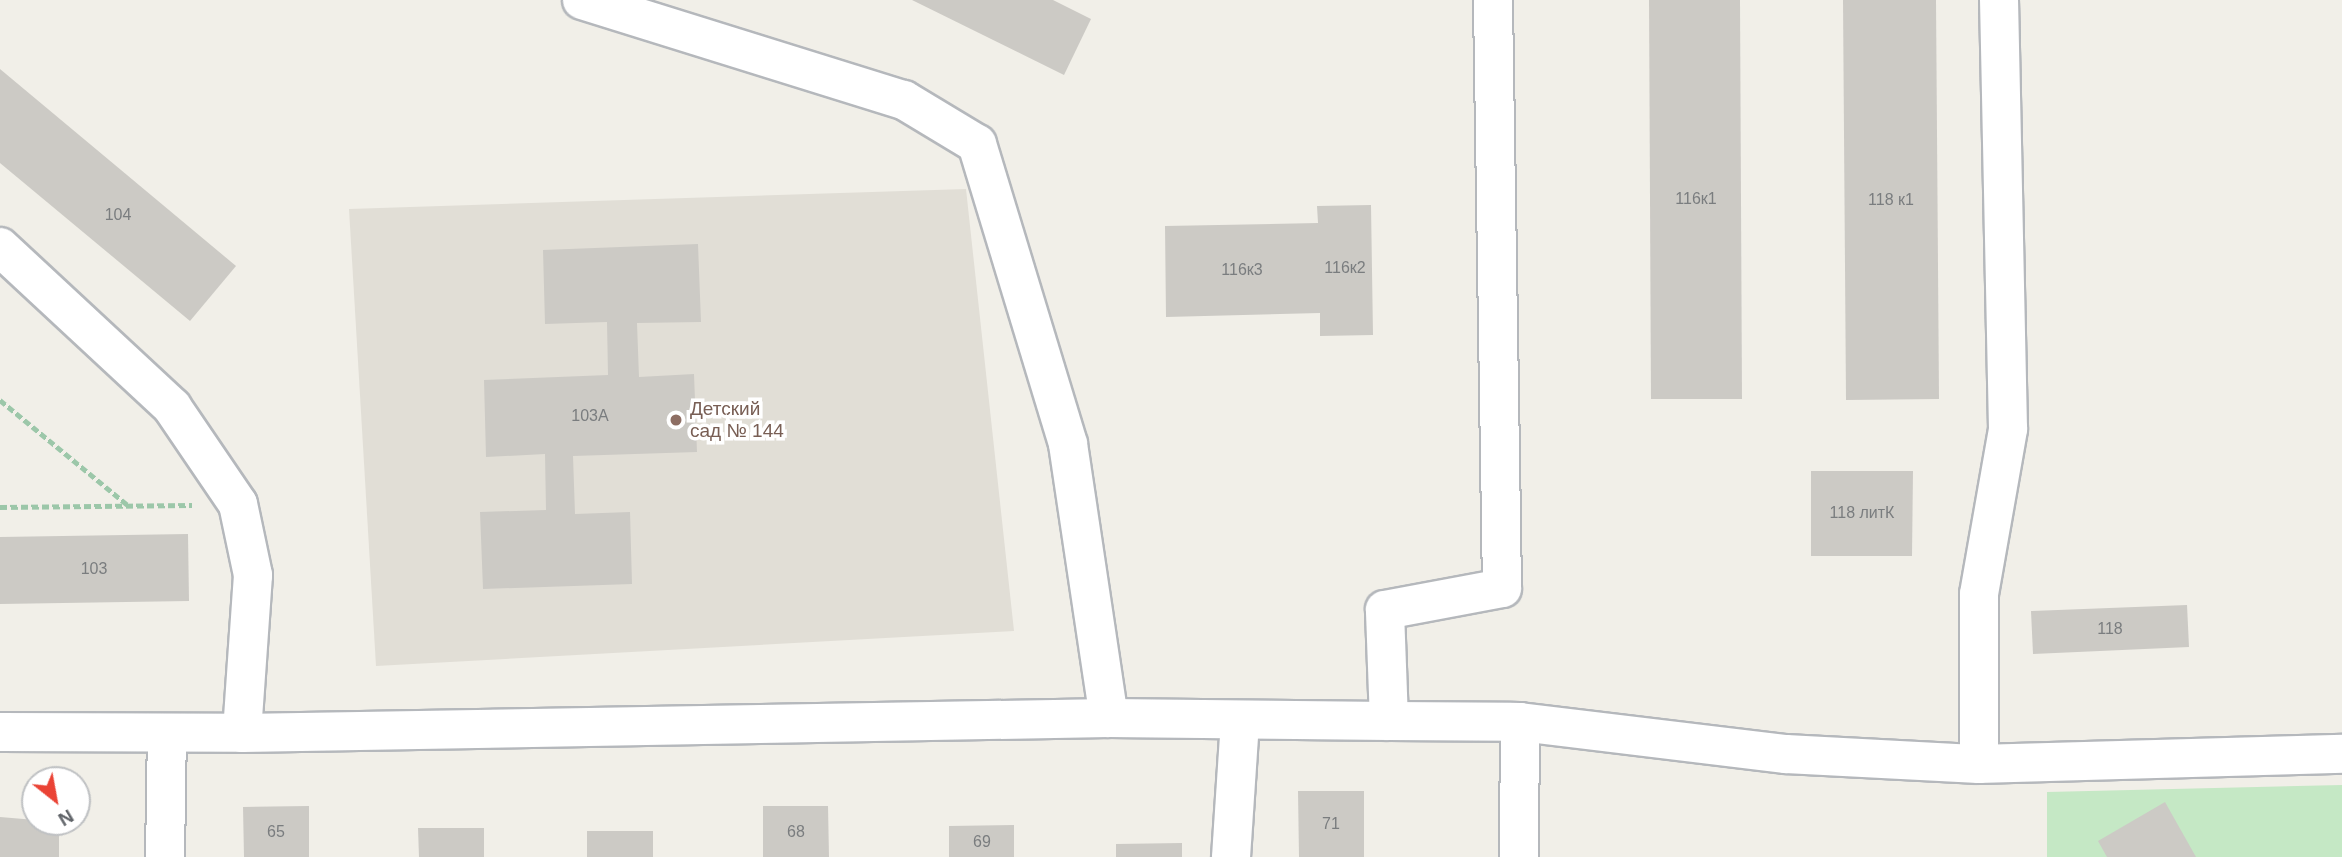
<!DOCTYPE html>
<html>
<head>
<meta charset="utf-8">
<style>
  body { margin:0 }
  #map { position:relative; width:2342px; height:857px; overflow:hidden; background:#f1efe8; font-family:Arial,sans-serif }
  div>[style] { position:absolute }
  .education>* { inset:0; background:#e1ded6 }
  .green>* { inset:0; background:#c5e8c5 }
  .building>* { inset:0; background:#cccac5 }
  .path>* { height:4.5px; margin-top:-2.25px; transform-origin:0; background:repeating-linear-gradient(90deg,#9cc7a9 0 7px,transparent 0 10.5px) }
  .roads { filter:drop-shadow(2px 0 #b5b8bc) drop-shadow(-2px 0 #b5b8bc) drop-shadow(0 2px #b5b8bc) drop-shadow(0 -2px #b5b8bc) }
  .minor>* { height:38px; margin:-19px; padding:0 19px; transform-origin:19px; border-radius:19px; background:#fff }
  .dots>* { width:19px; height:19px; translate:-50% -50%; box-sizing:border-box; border:4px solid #fff; border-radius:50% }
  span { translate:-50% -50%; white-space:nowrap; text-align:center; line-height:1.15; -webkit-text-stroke:7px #fff; paint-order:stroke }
  .number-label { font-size:16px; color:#7a7d7f }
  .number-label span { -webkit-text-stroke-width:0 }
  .education-label { font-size:19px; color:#785e54 }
  .left { translate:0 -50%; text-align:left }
  .north { position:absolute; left:21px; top:766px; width:70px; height:70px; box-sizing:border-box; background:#fff; border:2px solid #bfc1c3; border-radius:50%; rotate:149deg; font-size:19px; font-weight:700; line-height:28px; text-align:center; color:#5f6368 }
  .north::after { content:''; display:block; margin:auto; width:24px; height:32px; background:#ea4335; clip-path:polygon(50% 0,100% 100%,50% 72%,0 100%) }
</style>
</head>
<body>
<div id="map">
  <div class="education">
    <div style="clip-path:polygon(966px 189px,1014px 631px,376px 666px,349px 209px)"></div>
  </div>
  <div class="green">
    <div style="clip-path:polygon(2342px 785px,2342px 857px,2047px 857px,2047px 792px)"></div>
  </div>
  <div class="building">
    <div style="clip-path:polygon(912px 0,1053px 0,1091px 19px,1064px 75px)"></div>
    <div style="clip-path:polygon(1649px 0,1740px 0,1742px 399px,1651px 399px)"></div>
    <div style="clip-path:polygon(1843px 0,1936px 0,1939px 399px,1846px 400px)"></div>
    <div style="clip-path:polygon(0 69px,236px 266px,190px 321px,0 163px)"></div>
    <div style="clip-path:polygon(1371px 205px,1373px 335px,1320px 336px,1320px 313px,1166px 317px,1165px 226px,1318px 223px,1317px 206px)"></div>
    <div style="clip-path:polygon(698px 244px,701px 322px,637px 323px,639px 377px,694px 374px,697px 452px,573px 456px,575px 514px,630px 512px,632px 584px,483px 589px,480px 512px,546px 510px,545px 454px,486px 457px,484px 380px,608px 375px,607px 322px,545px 324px,543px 250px)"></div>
    <div style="clip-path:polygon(1811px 471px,1913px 471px,1912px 556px,1811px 556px)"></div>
    <div style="clip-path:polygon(188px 534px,189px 601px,0 604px,0 537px)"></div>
    <div style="clip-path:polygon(2187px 605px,2189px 647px,2033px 654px,2031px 611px)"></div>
    <div style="clip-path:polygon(1298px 791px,1364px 791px,1364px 857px,1299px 857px)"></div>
    <div style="clip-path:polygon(2165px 802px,2196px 857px,2107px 857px,2098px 841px)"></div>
    <div style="clip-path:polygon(309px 806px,309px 857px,244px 857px,243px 807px)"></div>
    <div style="clip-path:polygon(763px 806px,828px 806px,829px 857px,763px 857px)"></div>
    <div style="clip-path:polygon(0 817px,59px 822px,59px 857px,0 857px)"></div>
    <div style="clip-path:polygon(1014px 825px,1014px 857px,949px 857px,949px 826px)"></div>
    <div style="clip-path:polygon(418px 828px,484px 828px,484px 857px,419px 857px)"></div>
    <div style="clip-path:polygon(587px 831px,653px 831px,653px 857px,587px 857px)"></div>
    <div style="clip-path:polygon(1182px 843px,1182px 857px,1116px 857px,1116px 844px)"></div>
  </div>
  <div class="path">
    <div style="left:0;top:400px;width:166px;rotate:39.4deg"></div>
    <div style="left:0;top:507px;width:192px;rotate:-0.6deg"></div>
  </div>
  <div class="roads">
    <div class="minor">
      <div style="left:582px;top:0;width:337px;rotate:17.3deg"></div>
      <div style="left:904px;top:100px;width:85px;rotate:31.1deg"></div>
      <div style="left:977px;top:144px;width:313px;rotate:73.1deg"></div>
      <div style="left:1068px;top:444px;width:277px;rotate:81.5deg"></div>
      <div style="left:0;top:247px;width:235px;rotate:42.9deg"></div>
      <div style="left:172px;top:407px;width:117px;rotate:55.8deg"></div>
      <div style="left:238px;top:504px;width:73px;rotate:78.1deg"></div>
      <div style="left:253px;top:575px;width:158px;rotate:94deg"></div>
      <div style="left:1389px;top:721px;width:111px;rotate:-92.1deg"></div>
      <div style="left:1385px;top:610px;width:119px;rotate:-10.6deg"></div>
      <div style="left:1502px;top:588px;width:588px;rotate:-90.88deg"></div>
      <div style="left:0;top:732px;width:242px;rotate:0.2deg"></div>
      <div style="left:242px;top:733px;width:867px;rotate:-0.99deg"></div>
      <div style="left:1109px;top:718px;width:280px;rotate:0.6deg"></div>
      <div style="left:1389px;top:721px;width:131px;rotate:0.4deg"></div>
      <div style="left:1520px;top:722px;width:268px;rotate:6.9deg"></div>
      <div style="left:1786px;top:754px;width:193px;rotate:3deg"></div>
      <div style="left:1979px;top:764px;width:363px;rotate:-1.6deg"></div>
      <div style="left:1979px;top:764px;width:170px;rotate:-90deg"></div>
      <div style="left:1979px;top:594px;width:168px;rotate:-80deg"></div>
      <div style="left:2008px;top:429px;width:429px;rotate:-91.2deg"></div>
      <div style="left:165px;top:857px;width:124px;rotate:-89.1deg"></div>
      <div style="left:1231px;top:857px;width:137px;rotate:-86.2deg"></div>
      <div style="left:1519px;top:857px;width:135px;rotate:-89.6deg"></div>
    </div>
  </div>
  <div class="dots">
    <div style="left:676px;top:420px;background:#8d6e63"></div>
  </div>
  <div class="number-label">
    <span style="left:1696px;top:199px">116к1</span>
    <span style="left:1891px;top:200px">118 к1</span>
    <span style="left:118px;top:215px">104</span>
    <span style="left:1345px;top:268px">116к2</span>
    <span style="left:1242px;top:270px">116к3</span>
    <span style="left:590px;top:416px">103А</span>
    <span style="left:1862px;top:513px">118 литК</span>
    <span style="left:94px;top:569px">103</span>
    <span style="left:2110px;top:629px">118</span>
    <span style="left:1331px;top:824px">71</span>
    <span style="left:276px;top:832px">65</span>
    <span style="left:796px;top:832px">68</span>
    <span style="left:982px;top:842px">69</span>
  </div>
  <div class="education-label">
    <span class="left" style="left:690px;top:420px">Детский<br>сад № 144</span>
  </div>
  <div class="north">N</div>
</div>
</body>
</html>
